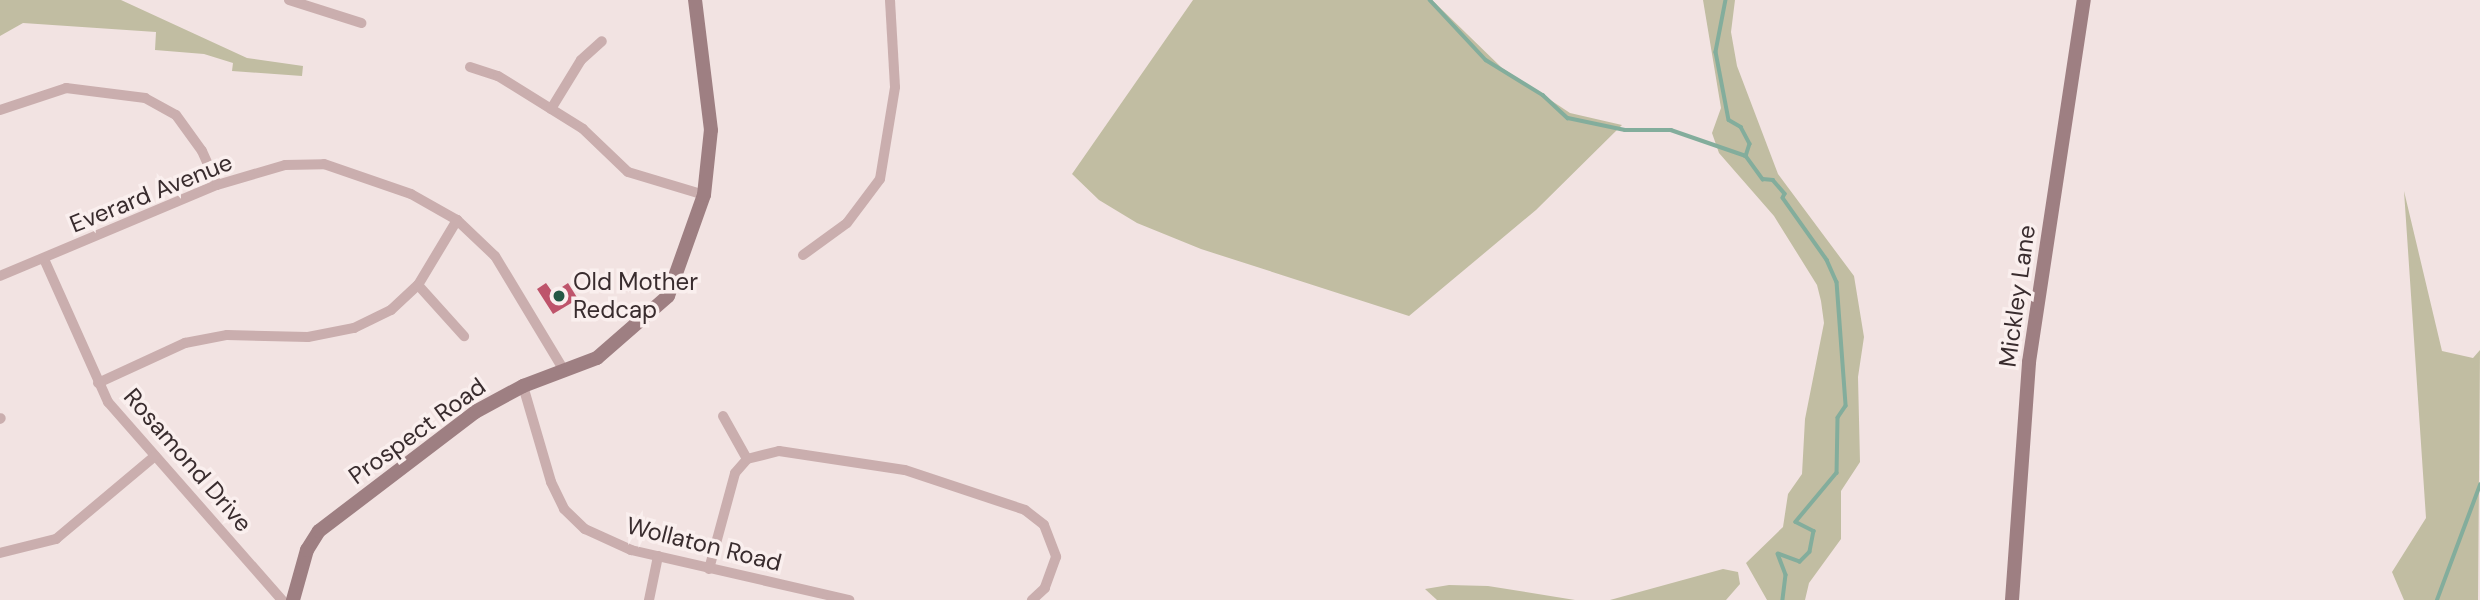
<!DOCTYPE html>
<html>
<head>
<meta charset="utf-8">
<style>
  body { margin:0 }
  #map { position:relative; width:2480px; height:600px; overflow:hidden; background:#f2e3e2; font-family:"DM Sans",sans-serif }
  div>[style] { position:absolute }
  .green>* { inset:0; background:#c1bda2 }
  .stream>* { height:3.5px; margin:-1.75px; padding:0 1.75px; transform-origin:1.75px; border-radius:1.75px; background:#83ad9c }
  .building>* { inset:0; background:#be546b }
  .street>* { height:10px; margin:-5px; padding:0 5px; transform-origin:5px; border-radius:5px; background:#caaeae }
  .secondary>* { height:14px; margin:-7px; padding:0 7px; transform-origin:7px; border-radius:7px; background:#9e7f82 }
  .dots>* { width:19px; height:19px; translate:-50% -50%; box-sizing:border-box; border:4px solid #faefee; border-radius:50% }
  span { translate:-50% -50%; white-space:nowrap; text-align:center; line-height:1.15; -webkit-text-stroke:7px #faefee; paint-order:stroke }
  .street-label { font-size:24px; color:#392c2e }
  .poi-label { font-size:24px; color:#392c2e }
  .left { translate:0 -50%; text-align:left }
</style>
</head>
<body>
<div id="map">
  <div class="green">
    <div style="clip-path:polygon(0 0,121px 0,247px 58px,303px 66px,302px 76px,232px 71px,233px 63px,204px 54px,155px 50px,156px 32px,23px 23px,0 36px)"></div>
    <div style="clip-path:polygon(1193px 0,1432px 0,1502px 68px,1570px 113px,1622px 125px,1536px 210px,1409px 316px,1201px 249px,1137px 223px,1099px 200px,1072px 174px)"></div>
    <div style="clip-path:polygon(1703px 0,1735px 0,1731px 32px,1737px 66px,1778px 174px,1854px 276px,1864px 337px,1858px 377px,1860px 462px,1841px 491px,1841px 539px,1809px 583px,1805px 600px,1767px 600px,1746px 563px,1783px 527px,1788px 494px,1802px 474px,1805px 419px,1824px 323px,1821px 301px,1817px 285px,1774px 216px,1719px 153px,1712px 133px,1721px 108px)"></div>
    <div style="clip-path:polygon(2404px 191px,2442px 351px,2473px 358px,2480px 350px,2478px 600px,2404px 600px,2392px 572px,2426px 518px)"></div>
    <div style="clip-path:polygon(1723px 569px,1738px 572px,1740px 584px,1726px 600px,1610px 600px)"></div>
    <div style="clip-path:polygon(1449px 585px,1488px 586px,1575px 600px,1437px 600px,1425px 589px)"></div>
  </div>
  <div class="stream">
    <div style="left:1430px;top:0;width:82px;rotate:47deg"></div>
    <div style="left:1486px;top:60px;width:67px;rotate:31.6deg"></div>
    <div style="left:1543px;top:95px;width:34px;rotate:43deg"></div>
    <div style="left:1568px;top:118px;width:58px;rotate:11.9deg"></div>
    <div style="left:1625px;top:130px;width:46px"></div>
    <div style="left:1671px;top:130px;width:79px;rotate:19.1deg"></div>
    <div style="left:1746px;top:156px;width:29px;rotate:54deg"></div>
    <div style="left:1763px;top:179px;width:10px;rotate:6deg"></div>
    <div style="left:1773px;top:180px;width:18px;rotate:49deg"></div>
    <div style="left:1785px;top:194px;width:4px;rotate:117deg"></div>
    <div style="left:1783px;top:198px;width:76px;rotate:54.6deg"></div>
    <div style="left:1827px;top:260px;width:24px;rotate:66deg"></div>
    <div style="left:1837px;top:282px;width:124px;rotate:85.8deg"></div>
    <div style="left:1846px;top:406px;width:14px;rotate:124deg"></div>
    <div style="left:1838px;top:418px;width:55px;rotate:91deg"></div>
    <div style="left:1837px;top:473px;width:64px;rotate:129.9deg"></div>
    <div style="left:1796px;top:522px;width:20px;rotate:27deg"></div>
    <div style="left:1814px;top:531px;width:21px;rotate:101deg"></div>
    <div style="left:1810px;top:552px;width:14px;rotate:135deg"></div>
    <div style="left:1800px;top:562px;width:23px;rotate:-160deg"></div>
    <div style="left:1778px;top:554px;width:22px;rotate:69deg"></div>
    <div style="left:1786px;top:575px;width:25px;rotate:97deg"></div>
    <div style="left:1726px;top:0;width:53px;rotate:100.9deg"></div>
    <div style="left:1716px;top:52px;width:69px;rotate:79.2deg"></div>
    <div style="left:1729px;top:120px;width:14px;rotate:30deg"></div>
    <div style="left:1741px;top:127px;width:19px;rotate:62deg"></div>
    <div style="left:1750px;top:144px;width:13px;rotate:108deg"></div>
    <div style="left:2437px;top:600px;width:123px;rotate:-69.5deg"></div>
  </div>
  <div class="building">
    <div style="clip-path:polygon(546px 283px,553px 293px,568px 283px,578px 299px,553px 314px,537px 289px)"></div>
  </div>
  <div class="street">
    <div style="left:289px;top:0;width:76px;rotate:17.7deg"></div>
    <div style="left:470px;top:67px;width:29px;rotate:18deg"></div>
    <div style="left:498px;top:76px;width:100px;rotate:31.9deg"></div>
    <div style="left:583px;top:129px;width:62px;rotate:43.7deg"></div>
    <div style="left:628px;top:172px;width:79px;rotate:16.8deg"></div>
    <div style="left:551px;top:109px;width:57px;rotate:-58.5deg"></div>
    <div style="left:581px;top:60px;width:28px;rotate:-42deg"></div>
    <div style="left:0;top:110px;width:70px;rotate:-18.4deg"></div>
    <div style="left:66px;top:88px;width:80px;rotate:7.2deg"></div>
    <div style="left:145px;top:98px;width:35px;rotate:29deg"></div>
    <div style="left:176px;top:115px;width:44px;rotate:54.2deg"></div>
    <div style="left:202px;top:151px;width:37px;rotate:66deg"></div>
    <div style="left:803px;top:255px;width:54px;rotate:-36deg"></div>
    <div style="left:847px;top:223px;width:55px;rotate:-53.1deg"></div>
    <div style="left:880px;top:179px;width:93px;rotate:-80.7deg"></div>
    <div style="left:895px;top:87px;width:87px;rotate:-93.3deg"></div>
    <div style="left:44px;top:259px;width:157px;rotate:65.9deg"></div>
    <div style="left:108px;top:402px;width:264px;rotate:48.7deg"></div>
    <div style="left:0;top:276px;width:235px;rotate:-22.8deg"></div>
    <div style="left:217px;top:185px;width:71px;rotate:-16.4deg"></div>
    <div style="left:285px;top:165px;width:39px;rotate:-1deg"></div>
    <div style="left:324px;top:164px;width:92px;rotate:19deg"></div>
    <div style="left:411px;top:194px;width:53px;rotate:29.5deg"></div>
    <div style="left:457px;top:220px;width:52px;rotate:43.5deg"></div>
    <div style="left:495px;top:256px;width:135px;rotate:58.9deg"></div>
    <div style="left:418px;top:285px;width:69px;rotate:48deg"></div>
    <div style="left:98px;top:383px;width:96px;rotate:-24.7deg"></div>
    <div style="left:185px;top:343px;width:43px;rotate:-10.8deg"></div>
    <div style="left:227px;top:335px;width:81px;rotate:1.4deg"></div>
    <div style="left:308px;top:337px;width:47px;rotate:-11.1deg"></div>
    <div style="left:354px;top:328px;width:41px;rotate:-25.9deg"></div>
    <div style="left:391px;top:310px;width:37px;rotate:-43deg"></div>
    <div style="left:418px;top:285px;width:76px;rotate:-59deg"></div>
    <div style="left:523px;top:386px;width:100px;rotate:73.7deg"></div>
    <div style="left:551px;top:482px;width:30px;rotate:64deg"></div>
    <div style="left:564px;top:509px;width:29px;rotate:44deg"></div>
    <div style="left:585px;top:529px;width:51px;rotate:24.5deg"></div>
    <div style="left:631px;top:550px;width:224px;rotate:12.9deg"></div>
    <div style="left:723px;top:416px;width:49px;rotate:60.8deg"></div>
    <div style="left:0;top:419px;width:1px;rotate:-45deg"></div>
    <div style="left:0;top:553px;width:58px;rotate:-14deg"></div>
    <div style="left:56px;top:539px;width:129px;rotate:-40deg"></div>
    <div style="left:709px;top:569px;width:99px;rotate:-74.8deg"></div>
    <div style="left:735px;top:473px;width:18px;rotate:-49deg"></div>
    <div style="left:747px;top:459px;width:33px;rotate:-14deg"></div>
    <div style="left:779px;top:451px;width:127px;rotate:8.6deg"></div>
    <div style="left:905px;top:470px;width:126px;rotate:18.4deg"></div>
    <div style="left:1025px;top:510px;width:24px;rotate:38deg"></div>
    <div style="left:1044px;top:525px;width:34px;rotate:69deg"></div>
    <div style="left:1056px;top:557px;width:33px;rotate:110deg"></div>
    <div style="left:1045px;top:588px;width:18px;rotate:137deg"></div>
    <div style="left:649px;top:600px;width:45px;rotate:-78.4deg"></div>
  </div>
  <div class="secondary">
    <div style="left:293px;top:600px;width:52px;rotate:-74.4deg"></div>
    <div style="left:307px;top:550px;width:22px;rotate:-58deg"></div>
    <div style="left:319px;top:531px;width:196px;rotate:-37.3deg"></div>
    <div style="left:475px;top:412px;width:55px;rotate:-28.4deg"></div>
    <div style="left:523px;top:386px;width:79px;rotate:-20.7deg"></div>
    <div style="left:597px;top:358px;width:94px;rotate:-41.1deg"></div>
    <div style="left:668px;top:296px;width:107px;rotate:-70.4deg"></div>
    <div style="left:704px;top:195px;width:65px;rotate:-83.9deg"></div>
    <div style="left:711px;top:130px;width:131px;rotate:-97deg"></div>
    <div style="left:2012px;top:600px;width:239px;rotate:-85.9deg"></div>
    <div style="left:2029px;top:362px;width:366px;rotate:-81.4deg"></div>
  </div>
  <div class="dots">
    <div style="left:559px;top:296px;background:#245844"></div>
  </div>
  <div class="street-label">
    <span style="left:151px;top:193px;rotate:-22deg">Everard Avenue</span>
    <span style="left:2017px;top:296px;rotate:-82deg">Mickley Lane</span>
    <span style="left:417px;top:431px;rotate:-36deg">Prospect Road</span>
    <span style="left:188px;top:460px;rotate:49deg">Rosamond Drive</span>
    <span style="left:704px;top:544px;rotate:14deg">Wollaton Road</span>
  </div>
  <div class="poi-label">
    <span class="left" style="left:573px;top:296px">Old Mother<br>Redcap</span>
  </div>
</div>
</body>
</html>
